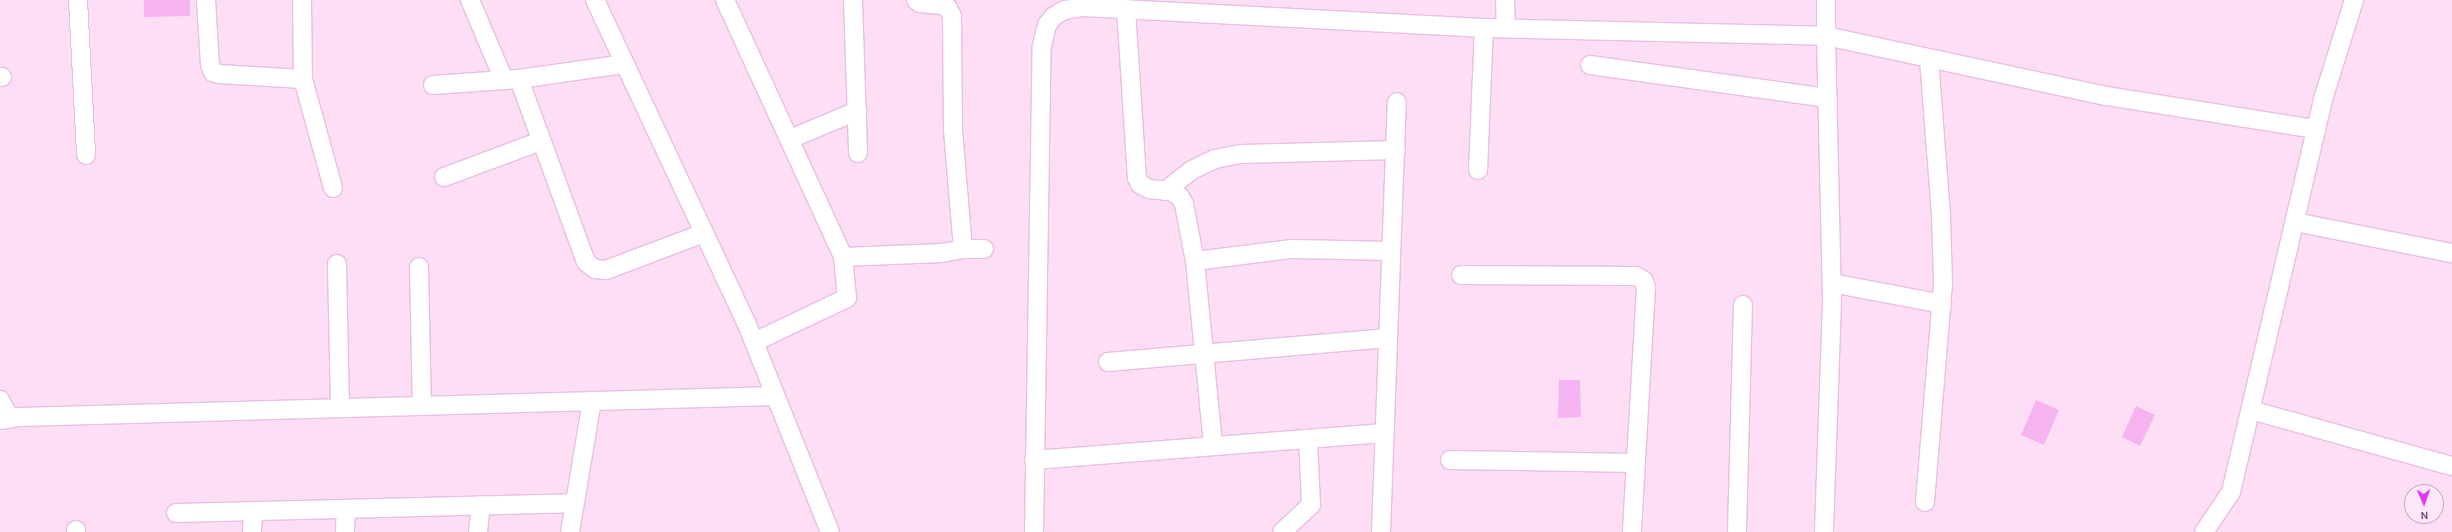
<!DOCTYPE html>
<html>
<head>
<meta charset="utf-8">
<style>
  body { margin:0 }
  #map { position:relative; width:2452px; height:532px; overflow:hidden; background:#fedef5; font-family:Karla,sans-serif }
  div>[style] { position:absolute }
  .building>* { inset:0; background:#f5b4f0 }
  .roads { filter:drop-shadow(1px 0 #e7bfe1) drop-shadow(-1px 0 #e7bfe1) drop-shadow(0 1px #e7bfe1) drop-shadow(0 -1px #e7bfe1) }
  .minor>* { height:18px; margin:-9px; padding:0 9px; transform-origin:9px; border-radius:9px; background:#fff }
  span { translate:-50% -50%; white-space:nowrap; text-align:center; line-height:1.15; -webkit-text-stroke:3px #ffe6f8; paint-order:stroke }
  .north { position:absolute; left:2404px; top:484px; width:40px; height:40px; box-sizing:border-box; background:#ffe6f8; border:1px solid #c8a6c3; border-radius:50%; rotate:178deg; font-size:11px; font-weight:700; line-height:16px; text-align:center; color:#754574 }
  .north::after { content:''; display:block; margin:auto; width:14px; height:18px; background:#e039f2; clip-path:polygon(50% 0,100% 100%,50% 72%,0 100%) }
</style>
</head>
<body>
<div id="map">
  <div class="building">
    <div style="clip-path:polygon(144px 0,190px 0,190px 16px,144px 17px)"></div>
    <div style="clip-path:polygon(1559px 380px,1580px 380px,1581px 417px,1558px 418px)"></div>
    <div style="clip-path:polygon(2036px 400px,2059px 410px,2044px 445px,2021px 435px)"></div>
    <div style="clip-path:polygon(2136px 406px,2155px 415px,2140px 446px,2122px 437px)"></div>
  </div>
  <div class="roads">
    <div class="minor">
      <div style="left:78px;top:0;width:155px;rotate:87deg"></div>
      <div style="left:206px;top:0;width:65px;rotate:86.5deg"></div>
      <div style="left:210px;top:65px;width:8px;rotate:67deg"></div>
      <div style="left:213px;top:72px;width:6px;rotate:18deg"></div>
      <div style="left:219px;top:74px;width:84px;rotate:3.4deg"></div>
      <div style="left:302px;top:0;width:79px;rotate:89.3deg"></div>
      <div style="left:303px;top:79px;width:113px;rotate:74.6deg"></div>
      <div style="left:470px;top:0;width:87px;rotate:67deg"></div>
      <div style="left:595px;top:0;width:356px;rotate:64.9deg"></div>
      <div style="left:746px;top:322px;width:226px;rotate:68.2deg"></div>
      <div style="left:725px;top:0;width:283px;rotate:65.3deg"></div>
      <div style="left:843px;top:257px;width:41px;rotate:84.4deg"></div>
      <div style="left:847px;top:298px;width:103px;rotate:154.7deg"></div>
      <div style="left:853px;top:0;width:153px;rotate:88.1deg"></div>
      <div style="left:1505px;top:0;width:28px;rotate:88deg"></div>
      <div style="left:1826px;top:0;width:36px;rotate:90deg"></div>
      <div style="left:1826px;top:36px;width:287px;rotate:12.1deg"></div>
      <div style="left:2107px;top:96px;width:212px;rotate:9deg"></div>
      <div style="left:1126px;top:9px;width:169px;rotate:86.3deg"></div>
      <div style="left:1137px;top:178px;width:7px;rotate:63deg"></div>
      <div style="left:1140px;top:184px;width:10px;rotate:29deg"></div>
      <div style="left:1149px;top:189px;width:22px;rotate:5deg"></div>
      <div style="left:1171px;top:191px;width:11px;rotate:34deg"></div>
      <div style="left:1180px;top:197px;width:8px;rotate:60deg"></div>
      <div style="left:1184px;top:204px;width:58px;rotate:79.1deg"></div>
      <div style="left:1195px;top:261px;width:186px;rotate:84.4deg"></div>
      <div style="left:1590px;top:65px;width:240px;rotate:7.9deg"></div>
      <div style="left:0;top:77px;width:2px"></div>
      <div style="left:519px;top:79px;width:195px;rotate:69.9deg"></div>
      <div style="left:586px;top:262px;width:11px;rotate:38deg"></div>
      <div style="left:595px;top:269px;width:11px;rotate:5deg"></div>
      <div style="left:606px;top:270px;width:105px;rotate:-20.7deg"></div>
      <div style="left:433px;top:85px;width:86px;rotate:-4deg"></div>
      <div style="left:519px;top:79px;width:107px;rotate:-8.1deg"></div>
      <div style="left:790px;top:139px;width:73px;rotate:-22.7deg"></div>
      <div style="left:1478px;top:170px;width:142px;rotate:-87.6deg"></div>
      <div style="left:444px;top:177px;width:103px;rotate:-20.4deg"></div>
      <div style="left:1165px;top:191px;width:34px;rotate:-38deg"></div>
      <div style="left:1192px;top:170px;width:25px;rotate:-26deg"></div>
      <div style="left:1215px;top:159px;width:26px;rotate:-11deg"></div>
      <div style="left:1241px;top:154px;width:155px;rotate:-1.5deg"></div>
      <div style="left:2295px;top:222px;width:160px;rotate:11.2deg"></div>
      <div style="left:963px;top:249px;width:21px"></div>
      <div style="left:843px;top:257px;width:98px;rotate:-2.3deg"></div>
      <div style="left:941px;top:253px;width:22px;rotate:-10deg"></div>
      <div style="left:963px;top:249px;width:119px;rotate:-94.8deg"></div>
      <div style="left:953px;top:130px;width:114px;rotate:-90.5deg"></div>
      <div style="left:952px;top:16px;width:9px;rotate:-117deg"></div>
      <div style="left:948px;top:8px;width:7px;rotate:-153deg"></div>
      <div style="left:942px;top:5px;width:22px;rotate:-175deg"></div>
      <div style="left:920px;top:3px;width:5px;rotate:-143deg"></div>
      <div style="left:1195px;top:261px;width:98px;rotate:-7.1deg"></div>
      <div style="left:1292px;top:249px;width:99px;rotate:1.2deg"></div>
      <div style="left:337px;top:264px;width:144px;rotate:88.8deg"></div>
      <div style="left:419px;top:267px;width:139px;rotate:88.8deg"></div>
      <div style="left:1461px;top:275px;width:175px;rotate:0.3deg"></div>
      <div style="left:1636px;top:276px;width:8px;rotate:30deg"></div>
      <div style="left:1643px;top:280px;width:8px;rotate:67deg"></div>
      <div style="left:1646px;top:287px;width:245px;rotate:93.3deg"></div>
      <div style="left:1832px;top:283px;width:112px;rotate:10.8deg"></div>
      <div style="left:1108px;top:362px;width:281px;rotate:-4.9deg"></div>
      <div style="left:0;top:400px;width:21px;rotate:61deg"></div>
      <div style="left:2251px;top:410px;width:209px;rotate:15.6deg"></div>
      <div style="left:0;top:420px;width:20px;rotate:-9deg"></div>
      <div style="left:20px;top:417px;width:755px;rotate:-1.59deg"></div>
      <div style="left:1034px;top:460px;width:351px;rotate:-4.4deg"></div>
      <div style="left:1450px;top:460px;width:186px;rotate:0.9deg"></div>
      <div style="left:1925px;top:502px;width:220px;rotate:-85.3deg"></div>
      <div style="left:1943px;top:283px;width:68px;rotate:-91.7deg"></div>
      <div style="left:1941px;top:215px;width:157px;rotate:-94.4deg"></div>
      <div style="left:176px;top:513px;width:398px;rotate:-1.4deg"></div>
      <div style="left:76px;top:532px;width:2px;rotate:-90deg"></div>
      <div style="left:252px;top:532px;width:21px;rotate:-87deg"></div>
      <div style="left:345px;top:532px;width:23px;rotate:-88deg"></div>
      <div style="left:478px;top:532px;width:27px;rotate:-84deg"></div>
      <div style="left:570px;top:532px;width:133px;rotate:-80.5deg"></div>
      <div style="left:1034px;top:532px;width:486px;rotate:-89.1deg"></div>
      <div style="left:1042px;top:46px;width:22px;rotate:-77deg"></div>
      <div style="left:1047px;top:25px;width:11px;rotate:-52deg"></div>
      <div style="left:1054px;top:16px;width:13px;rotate:-29deg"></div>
      <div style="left:1065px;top:10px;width:17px;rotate:-10deg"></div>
      <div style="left:1082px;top:7px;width:403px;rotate:3deg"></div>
      <div style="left:1484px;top:28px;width:342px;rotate:1.3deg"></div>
      <div style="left:1826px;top:36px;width:265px;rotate:88.7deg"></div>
      <div style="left:1832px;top:301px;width:231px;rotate:92deg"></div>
      <div style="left:1282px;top:532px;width:40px;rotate:-43deg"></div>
      <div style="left:1311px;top:505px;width:65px;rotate:-92.6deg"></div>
      <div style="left:1381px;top:532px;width:430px;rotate:-87.9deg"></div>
      <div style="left:1737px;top:532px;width:227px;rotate:-88.5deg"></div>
      <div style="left:2204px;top:532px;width:48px;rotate:-56deg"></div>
      <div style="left:2231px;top:492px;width:407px;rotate:-76.8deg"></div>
      <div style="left:2324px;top:96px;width:101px;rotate:-72.6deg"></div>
    </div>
  </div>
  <div class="north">N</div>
</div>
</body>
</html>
